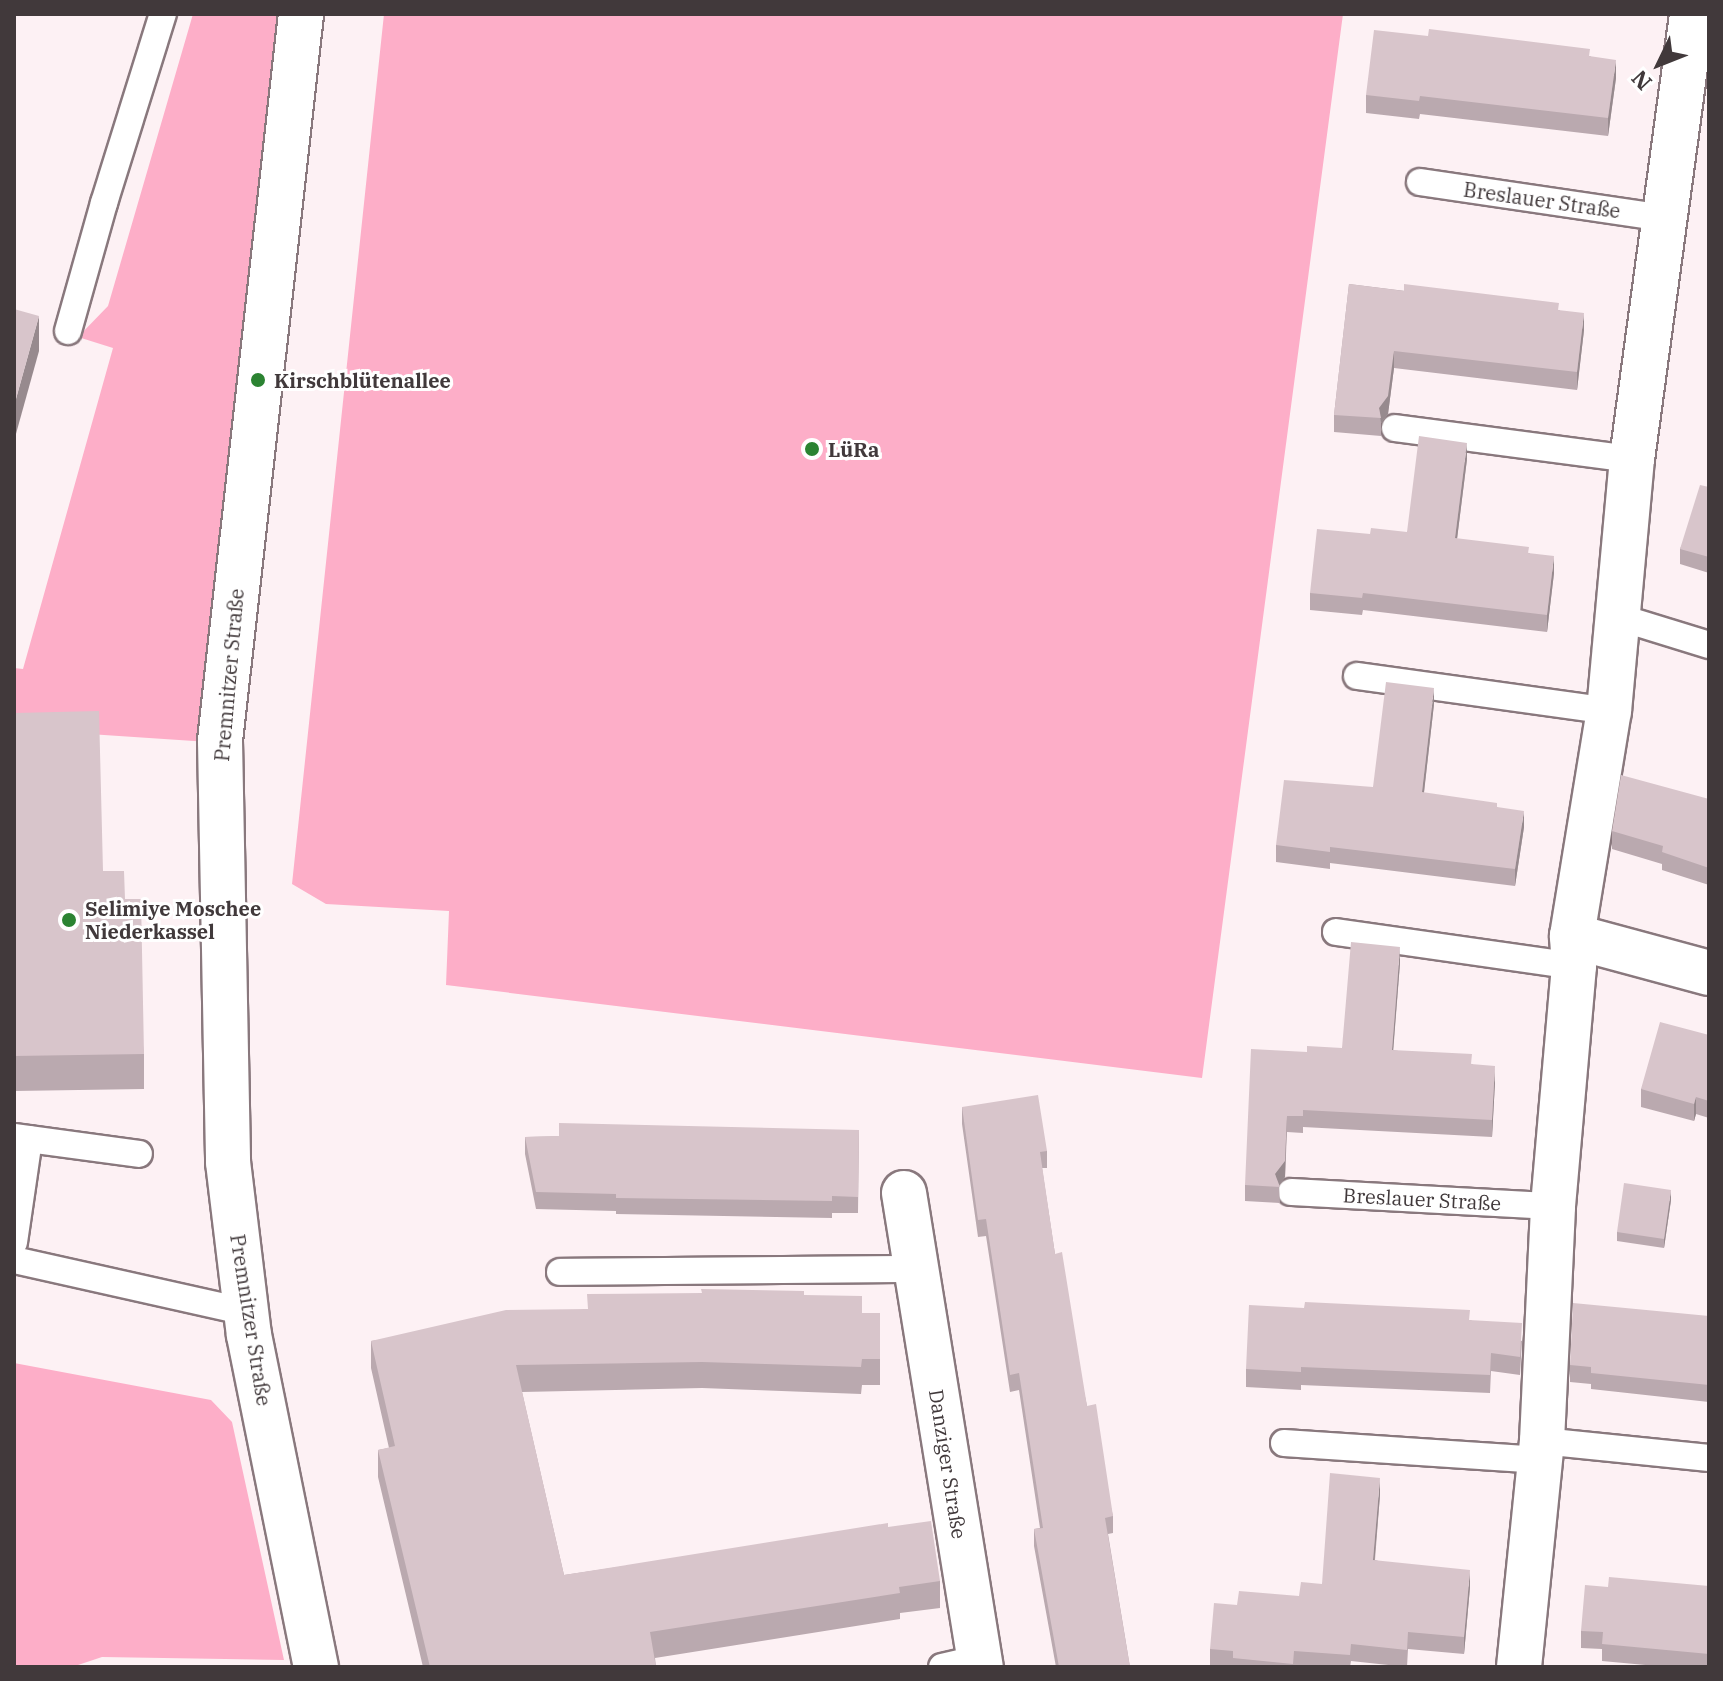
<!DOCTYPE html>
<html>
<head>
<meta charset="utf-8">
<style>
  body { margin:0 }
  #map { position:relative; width:1723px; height:1681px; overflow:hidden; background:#fdf1f4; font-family:"IBM Plex Serif",serif }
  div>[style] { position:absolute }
  .green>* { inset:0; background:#fdaec8 }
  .roads { filter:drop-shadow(2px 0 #89787d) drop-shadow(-2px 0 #89787d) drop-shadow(0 2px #89787d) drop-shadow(0 -2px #89787d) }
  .lane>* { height:26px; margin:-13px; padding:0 13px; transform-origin:13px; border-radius:13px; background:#fff }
  .street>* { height:44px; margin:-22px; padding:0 22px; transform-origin:22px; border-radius:22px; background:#fff }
  .wall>* { inset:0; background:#baa9af }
  .shaded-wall>* { inset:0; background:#978a8e }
  .building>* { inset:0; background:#d8c5cb }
  .dots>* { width:22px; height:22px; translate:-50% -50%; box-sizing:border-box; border:4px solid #fff; border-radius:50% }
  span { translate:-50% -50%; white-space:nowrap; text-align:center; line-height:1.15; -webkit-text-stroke:6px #fff; paint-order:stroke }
  .street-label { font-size:20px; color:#41393b }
  .poi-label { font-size:20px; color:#41393b; font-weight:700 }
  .left { translate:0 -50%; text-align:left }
  .frame { position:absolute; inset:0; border:16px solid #41393b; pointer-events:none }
  .north { position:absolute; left:1619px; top:24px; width:80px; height:80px; -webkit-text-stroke:6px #fff; paint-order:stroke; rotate:227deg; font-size:22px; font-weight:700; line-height:32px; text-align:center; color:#41393b }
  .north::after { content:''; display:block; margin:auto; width:28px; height:36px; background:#41393b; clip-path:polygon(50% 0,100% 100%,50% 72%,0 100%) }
</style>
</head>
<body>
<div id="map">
  <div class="green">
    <div style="clip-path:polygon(193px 14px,280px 14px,209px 742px,14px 729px,14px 668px,23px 669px,113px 348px,78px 337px,108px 306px)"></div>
    <div style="clip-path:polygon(384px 14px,1343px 14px,1202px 1078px,446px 985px,449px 911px,326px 904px,292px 884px)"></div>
    <div style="clip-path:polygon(14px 1363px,211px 1400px,232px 1422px,284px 1660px,102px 1657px,72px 1667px,14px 1667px)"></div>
  </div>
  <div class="roads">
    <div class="lane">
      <div style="left:1420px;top:182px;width:247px;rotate:8.4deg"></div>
      <div style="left:68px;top:331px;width:133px;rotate:-74.3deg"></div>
      <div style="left:104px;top:203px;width:198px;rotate:-72.7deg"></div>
      <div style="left:1395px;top:428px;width:239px;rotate:7.5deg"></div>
      <div style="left:1618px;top:617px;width:95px;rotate:17.1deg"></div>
      <div style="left:1357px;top:676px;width:254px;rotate:7.9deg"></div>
      <div style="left:1336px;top:932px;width:240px;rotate:8.1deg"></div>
      <div style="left:14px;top:1137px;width:126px;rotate:7.7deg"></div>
      <div style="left:1291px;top:1192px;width:262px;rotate:3.1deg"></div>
      <div style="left:14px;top:1242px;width:104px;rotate:-81.7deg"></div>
      <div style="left:14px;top:1260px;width:238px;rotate:12.6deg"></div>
      <div style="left:560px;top:1272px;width:357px;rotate:-0.5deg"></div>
      <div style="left:1542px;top:1441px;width:168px;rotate:5.8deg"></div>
      <div style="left:1284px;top:1443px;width:257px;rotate:3.8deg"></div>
      <div style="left:942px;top:1667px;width:39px;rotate:-13deg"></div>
    </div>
    <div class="street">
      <div style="left:301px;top:14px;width:731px;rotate:96.36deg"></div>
      <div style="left:220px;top:741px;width:421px;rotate:88.9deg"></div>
      <div style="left:228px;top:1162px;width:174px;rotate:83.1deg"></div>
      <div style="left:249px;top:1335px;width:339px;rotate:78.6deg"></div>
      <div style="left:1572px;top:936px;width:142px;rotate:15.1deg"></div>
      <div style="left:904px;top:1193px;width:480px;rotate:80.8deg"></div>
      <div style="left:1519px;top:1667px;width:227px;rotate:-84.2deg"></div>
      <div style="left:1542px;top:1441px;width:235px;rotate:-87.3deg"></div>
      <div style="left:1553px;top:1206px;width:241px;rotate:-85deg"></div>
      <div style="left:1574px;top:966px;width:30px;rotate:-94deg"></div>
      <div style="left:1572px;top:936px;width:228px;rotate:-80.7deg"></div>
      <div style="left:1609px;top:711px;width:253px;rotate:-84.8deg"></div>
      <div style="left:1632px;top:459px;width:449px;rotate:-82.3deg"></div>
    </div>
  </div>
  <div class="wall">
    <div style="clip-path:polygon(1590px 56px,1616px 78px,1608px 136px,1420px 114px,1419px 119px,1366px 113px,1366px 95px)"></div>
    <div style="clip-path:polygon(1349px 284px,1559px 310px,1584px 330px,1577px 390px,1394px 368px,1388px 414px,1381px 423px,1381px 436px,1334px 432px,1334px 415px)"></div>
    <div style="clip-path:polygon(1467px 459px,1457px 539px,1529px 553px,1554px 573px,1547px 632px,1363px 610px,1362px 615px,1310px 610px,1310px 593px,1370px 534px,1407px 532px)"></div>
    <div style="clip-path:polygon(1709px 487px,1709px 573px,1680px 564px,1680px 549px)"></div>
    <div style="clip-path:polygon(1434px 704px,1424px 793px,1497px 807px,1524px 827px,1515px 886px,1330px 863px,1330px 869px,1276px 862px,1276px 845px,1373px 787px)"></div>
    <div style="clip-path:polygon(14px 713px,103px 871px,125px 899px,144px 1054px,144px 1089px,14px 1091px)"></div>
    <div style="clip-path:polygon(1709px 799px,1709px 885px,1662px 870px,1662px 864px,1612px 849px,1612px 831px)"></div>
    <div style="clip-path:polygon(1400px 963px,1393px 1050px,1472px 1064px,1495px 1082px,1492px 1137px,1303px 1127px,1303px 1133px,1287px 1132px,1285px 1177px,1279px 1185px,1280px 1203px,1245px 1201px,1245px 1185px,1307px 1052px,1342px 1048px)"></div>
    <div style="clip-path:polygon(1709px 1035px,1709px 1118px,1696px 1114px,1694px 1121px,1641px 1107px,1641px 1089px)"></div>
    <div style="clip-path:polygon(962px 1107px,1047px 1151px,1047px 1168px,1042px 1168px,1055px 1254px,1087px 1406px,1113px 1516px,1113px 1533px,1108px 1534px,1130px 1667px,1056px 1667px,1034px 1546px,1034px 1529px,1040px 1528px,1019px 1390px,1010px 1392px,986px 1236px,978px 1237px,962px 1124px)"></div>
    <div style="clip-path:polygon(859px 1130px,858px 1213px,832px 1213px,832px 1218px,616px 1214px,616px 1211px,536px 1209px,525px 1154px,525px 1137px)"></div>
    <div style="clip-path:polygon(1671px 1200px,1664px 1248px,1617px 1241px,1617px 1232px)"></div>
    <div style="clip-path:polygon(804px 1295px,862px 1313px,880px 1313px,880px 1385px,862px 1385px,861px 1394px,702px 1388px,522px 1392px,564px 1575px,888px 1527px,940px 1581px,940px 1608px,900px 1613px,900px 1619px,655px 1658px,656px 1667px,423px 1667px,378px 1477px,378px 1450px,389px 1448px,371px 1368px,371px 1341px,587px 1309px)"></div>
    <div style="clip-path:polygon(1709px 1316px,1709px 1402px,1591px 1389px,1591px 1384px,1570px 1382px,1570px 1365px)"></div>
    <div style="clip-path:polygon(1470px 1320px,1522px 1341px,1520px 1375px,1491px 1371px,1490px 1393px,1301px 1385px,1301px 1390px,1246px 1387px,1246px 1369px)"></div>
    <div style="clip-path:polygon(1380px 1495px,1375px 1560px,1470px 1587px,1464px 1654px,1408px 1649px,1407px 1667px,1351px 1661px,1350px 1667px,1210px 1666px,1210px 1649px,1237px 1605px,1299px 1596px,1322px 1584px)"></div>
    <div style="clip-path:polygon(1709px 1586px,1709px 1667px,1667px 1667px,1602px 1661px,1602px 1649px,1581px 1648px,1581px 1631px,1608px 1587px)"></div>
  </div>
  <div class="shaded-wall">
    <div style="clip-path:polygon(1616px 60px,1616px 78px,1608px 136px,1608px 118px)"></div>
    <div style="clip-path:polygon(1584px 313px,1584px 330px,1577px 390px,1577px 372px)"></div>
    <div style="clip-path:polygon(39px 316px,39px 351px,14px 441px,14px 406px)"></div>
    <div style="clip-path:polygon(1394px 351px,1394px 368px,1388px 414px,1381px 423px,1379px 408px)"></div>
    <div style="clip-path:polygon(1467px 443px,1467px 459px,1455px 555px,1455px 538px)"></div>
    <div style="clip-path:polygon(1554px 556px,1554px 573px,1547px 632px,1547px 615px)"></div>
    <div style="clip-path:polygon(1434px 688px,1434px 704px,1422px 809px,1422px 792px)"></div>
    <div style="clip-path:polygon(1524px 811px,1524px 827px,1515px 886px,1515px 869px)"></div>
    <div style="clip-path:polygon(1400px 947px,1400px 963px,1392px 1066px,1392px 1050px)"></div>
    <div style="clip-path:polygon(1495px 1066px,1495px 1082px,1492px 1137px,1492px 1120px)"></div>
    <div style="clip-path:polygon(1696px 1097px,1696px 1114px,1694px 1121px,1694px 1104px)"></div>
    <div style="clip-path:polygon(1287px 1116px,1285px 1177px,1278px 1187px,1275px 1174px)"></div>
    <div style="clip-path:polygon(1671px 1190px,1671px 1200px,1664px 1248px,1664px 1239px)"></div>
    <div style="clip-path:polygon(1380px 1478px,1380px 1495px,1373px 1577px,1373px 1560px)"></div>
    <div style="clip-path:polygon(1470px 1570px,1470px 1587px,1464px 1654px,1464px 1637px)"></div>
  </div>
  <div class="building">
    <div style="clip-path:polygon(1429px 29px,1590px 49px,1589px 56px,1616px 60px,1608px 118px,1420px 96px,1419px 101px,1366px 95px,1374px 30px,1428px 36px)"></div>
    <div style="clip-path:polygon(1349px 284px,1404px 291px,1404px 284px,1559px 303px,1558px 310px,1584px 313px,1577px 372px,1394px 351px,1388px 396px,1379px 408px,1381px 418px,1334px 415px)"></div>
    <div style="clip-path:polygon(14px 309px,39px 316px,14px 406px)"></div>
    <div style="clip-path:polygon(1419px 436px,1467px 443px,1455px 538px,1529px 547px,1528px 553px,1554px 556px,1547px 615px,1363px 593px,1362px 598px,1310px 593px,1317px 529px,1370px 534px,1371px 528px,1407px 532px)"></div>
    <div style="clip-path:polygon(1700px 485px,1709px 487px,1709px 557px,1680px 549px)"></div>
    <div style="clip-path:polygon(1386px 682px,1434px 688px,1422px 792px,1497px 803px,1497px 807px,1524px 811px,1515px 869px,1330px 847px,1330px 852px,1276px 845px,1284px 780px,1373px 787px)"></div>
    <div style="clip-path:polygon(99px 711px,103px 871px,124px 871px,125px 899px,141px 899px,144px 1054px,14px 1056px,14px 713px)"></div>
    <div style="clip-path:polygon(1621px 775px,1709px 799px,1709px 868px,1662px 852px,1663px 846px,1612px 831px)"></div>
    <div style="clip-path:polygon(1351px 942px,1400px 947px,1392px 1050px,1472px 1054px,1471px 1064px,1495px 1066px,1492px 1120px,1303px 1110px,1303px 1116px,1287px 1116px,1285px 1161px,1275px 1174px,1280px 1187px,1245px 1185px,1251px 1049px,1307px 1052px,1307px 1046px,1342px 1048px)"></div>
    <div style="clip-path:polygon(1660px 1022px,1709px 1035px,1709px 1101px,1696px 1097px,1694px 1104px,1641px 1089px)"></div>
    <div style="clip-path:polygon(1038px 1095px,1047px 1151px,1040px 1152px,1055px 1254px,1062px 1252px,1087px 1406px,1096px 1404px,1113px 1516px,1105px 1518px,1130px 1667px,1059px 1667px,1034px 1529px,1043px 1528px,1019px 1373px,1010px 1375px,986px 1219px,978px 1220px,962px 1107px)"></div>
    <div style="clip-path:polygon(559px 1123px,859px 1130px,858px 1197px,832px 1196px,832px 1201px,616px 1198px,616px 1194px,536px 1192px,525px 1137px,559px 1136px)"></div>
    <div style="clip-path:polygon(1624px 1183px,1671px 1190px,1664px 1239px,1617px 1232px)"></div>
    <div style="clip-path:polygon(701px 1289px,804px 1291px,804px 1295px,862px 1296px,862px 1313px,880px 1313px,880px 1359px,862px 1359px,861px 1367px,702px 1362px,516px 1365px,564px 1575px,888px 1523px,888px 1527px,931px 1521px,940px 1581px,899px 1587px,900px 1593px,650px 1632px,656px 1667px,430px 1667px,378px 1450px,395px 1446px,371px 1341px,506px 1310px,588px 1309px,587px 1294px,702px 1293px)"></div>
    <div style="clip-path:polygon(1305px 1302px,1470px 1310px,1469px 1320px,1522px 1323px,1520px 1357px,1491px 1353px,1490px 1375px,1301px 1367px,1301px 1372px,1246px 1369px,1249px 1305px,1304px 1308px)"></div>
    <div style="clip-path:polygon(1573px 1303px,1709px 1316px,1709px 1385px,1591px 1373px,1591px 1367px,1570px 1365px)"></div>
    <div style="clip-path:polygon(1330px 1473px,1380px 1478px,1373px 1560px,1470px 1570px,1464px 1637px,1408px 1632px,1407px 1650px,1351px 1644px,1350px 1655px,1294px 1651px,1293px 1664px,1233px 1658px,1233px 1651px,1210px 1649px,1214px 1603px,1237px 1605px,1239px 1591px,1299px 1596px,1301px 1582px,1322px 1584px)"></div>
    <div style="clip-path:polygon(1609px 1577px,1709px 1586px,1709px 1654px,1602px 1644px,1603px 1632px,1581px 1631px,1585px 1585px,1608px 1587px)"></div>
  </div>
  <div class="dots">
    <div style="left:258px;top:380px;background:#2b8332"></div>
    <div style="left:812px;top:449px;background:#2b8332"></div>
    <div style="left:69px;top:920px;background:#2b8332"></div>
  </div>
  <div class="street-label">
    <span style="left:1542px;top:200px;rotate:8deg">Breslauer Straße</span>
    <span style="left:229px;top:675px;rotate:-85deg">Premnitzer Straße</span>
    <span style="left:1422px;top:1199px;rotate:3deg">Breslauer Straße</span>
    <span style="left:251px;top:1320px;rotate:81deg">Premnitzer Straße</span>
    <span style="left:948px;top:1464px;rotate:81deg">Danziger Straße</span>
  </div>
  <div class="poi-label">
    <span class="left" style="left:274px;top:380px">Kirschblütenallee</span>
    <span class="left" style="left:828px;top:449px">LüRa</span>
    <span class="left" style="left:85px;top:920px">Selimiye Moschee<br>Niederkassel</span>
  </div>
  <div class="frame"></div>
  <div class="north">N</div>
</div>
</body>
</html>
